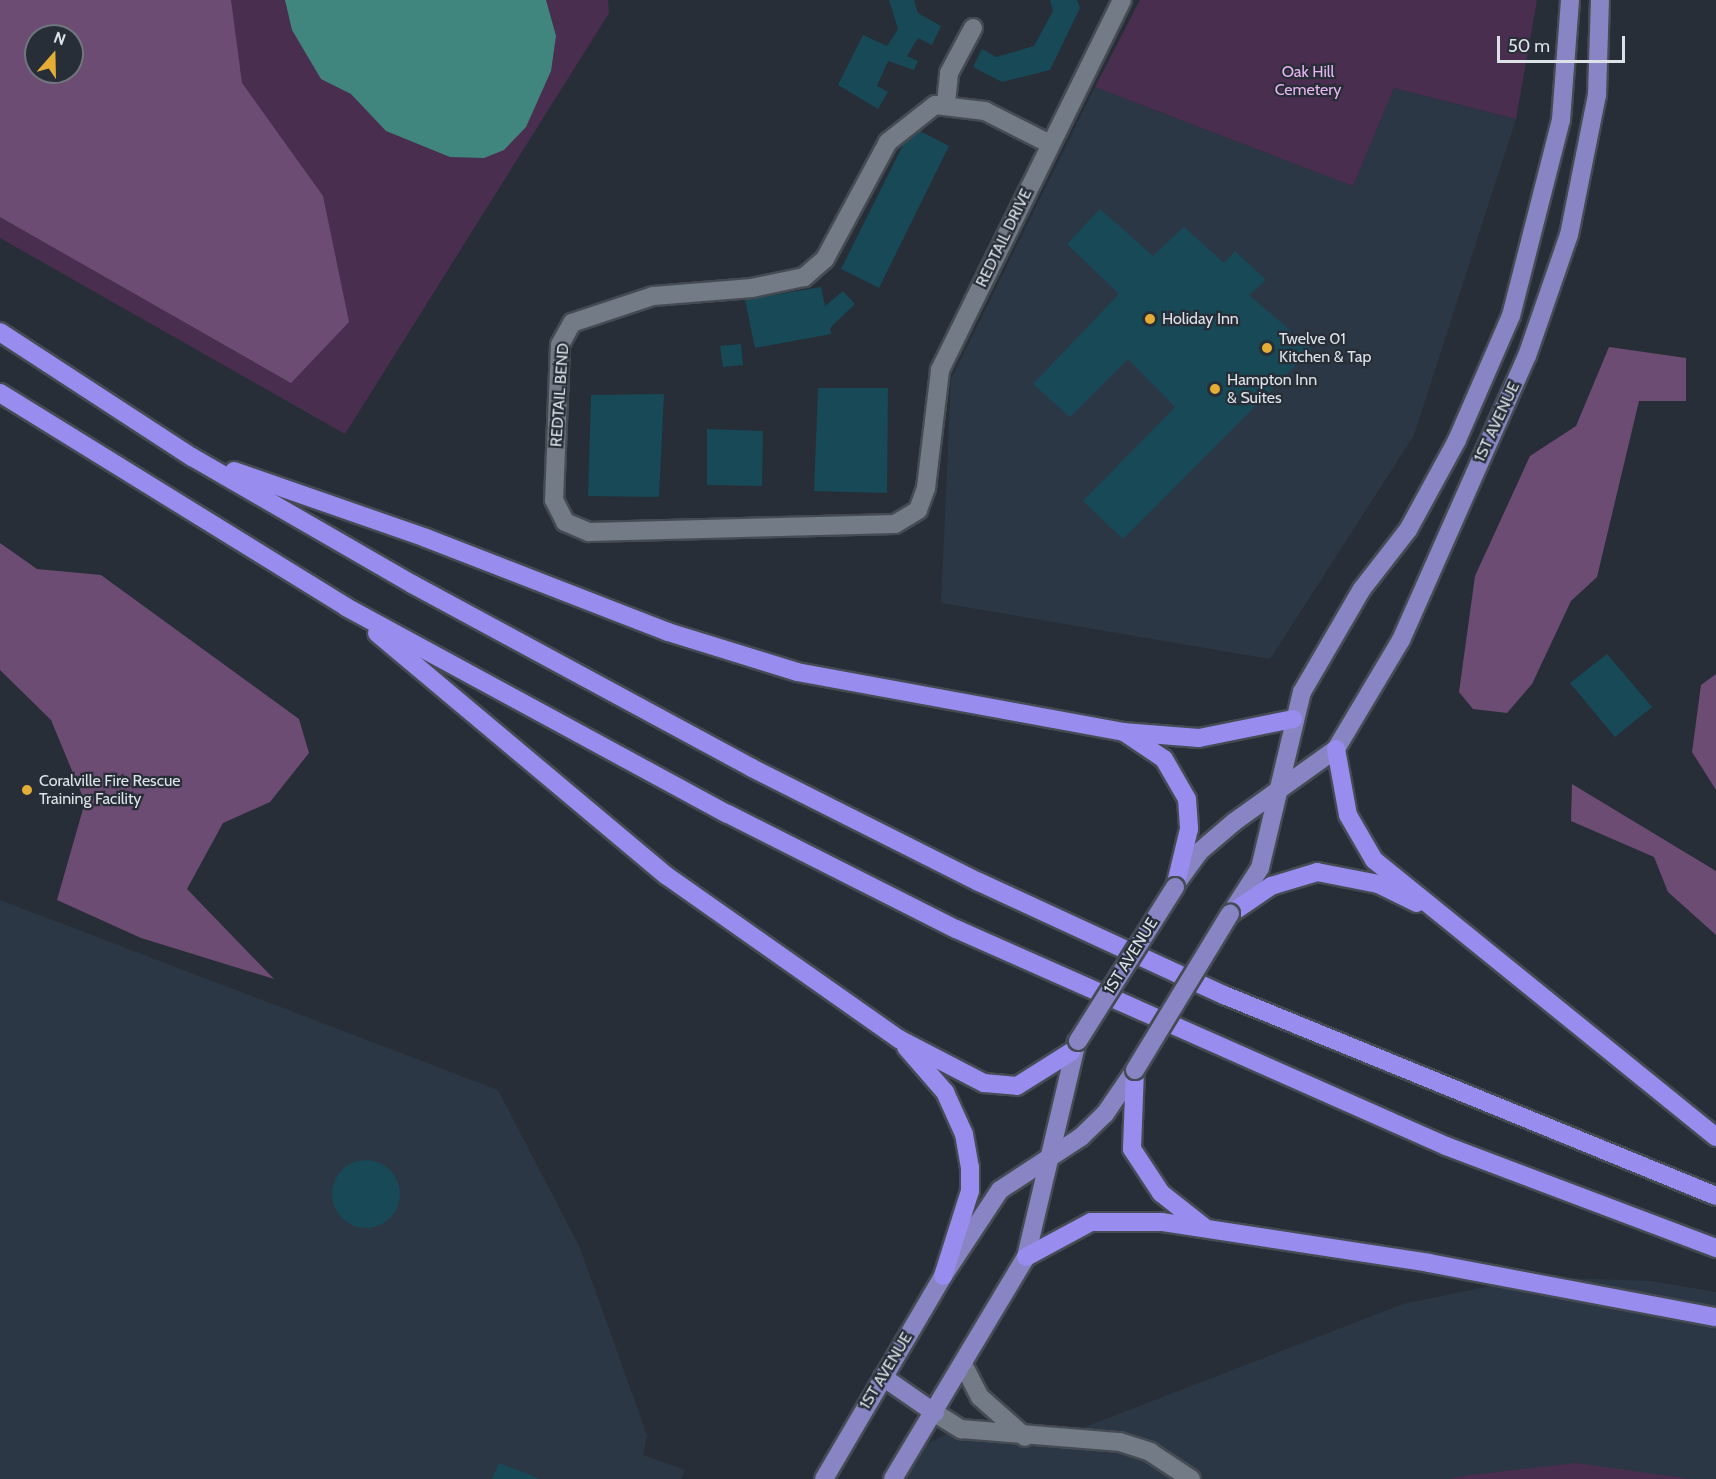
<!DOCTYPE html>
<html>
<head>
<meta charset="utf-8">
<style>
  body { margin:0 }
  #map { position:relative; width:1716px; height:1479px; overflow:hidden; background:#272e37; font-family:Cabin,sans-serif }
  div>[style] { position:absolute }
  .built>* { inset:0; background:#2c3745 }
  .green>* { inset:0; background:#4a2e4f }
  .forest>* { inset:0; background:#6c4c72 }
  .water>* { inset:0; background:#41867e }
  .building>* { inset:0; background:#174957 }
  .round { border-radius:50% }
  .roads { filter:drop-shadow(2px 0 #454b53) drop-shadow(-2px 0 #454b53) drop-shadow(0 2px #454b53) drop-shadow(0 -2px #454b53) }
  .minor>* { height:18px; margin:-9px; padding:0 9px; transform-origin:9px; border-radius:9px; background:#727b86 }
  .major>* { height:18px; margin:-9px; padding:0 9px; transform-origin:9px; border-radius:9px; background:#8985c5 }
  .highway>* { height:18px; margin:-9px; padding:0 9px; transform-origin:9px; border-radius:9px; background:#988cef }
  .bridges { filter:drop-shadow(2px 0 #454b53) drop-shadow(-2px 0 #454b53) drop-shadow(0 2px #454b53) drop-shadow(0 -2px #454b53) }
  .major-bridge>* { height:18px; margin:-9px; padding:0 9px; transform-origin:9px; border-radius:9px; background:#8985c5 }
  .dots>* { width:16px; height:16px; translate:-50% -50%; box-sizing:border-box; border:3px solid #272e37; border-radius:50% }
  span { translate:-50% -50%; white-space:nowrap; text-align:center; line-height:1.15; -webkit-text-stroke:4.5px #272e37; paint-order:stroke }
  .park-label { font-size:16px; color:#e9b4f2 }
  .street-label { font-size:16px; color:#dde2e8 }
  .poi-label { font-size:16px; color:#dde2e8 }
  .left { translate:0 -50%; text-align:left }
  .north { position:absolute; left:24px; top:24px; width:60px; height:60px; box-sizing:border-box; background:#272e37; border:2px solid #70767e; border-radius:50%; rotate:20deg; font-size:16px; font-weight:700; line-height:24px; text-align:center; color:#dde2e8 }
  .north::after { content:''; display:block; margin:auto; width:21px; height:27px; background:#e4ad35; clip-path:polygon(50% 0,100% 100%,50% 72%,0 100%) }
  .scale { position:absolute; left:1497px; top:36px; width:128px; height:27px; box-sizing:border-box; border:3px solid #dde2e8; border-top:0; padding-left:8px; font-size:18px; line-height:21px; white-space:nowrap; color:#dde2e8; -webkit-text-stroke:4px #272e37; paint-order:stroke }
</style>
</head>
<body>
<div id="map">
  <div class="built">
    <div style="clip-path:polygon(1095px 87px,1353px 186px,1394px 88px,1516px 119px,1414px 435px,1270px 659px,941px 603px,951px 379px)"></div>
    <div style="clip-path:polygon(0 900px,498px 1090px,580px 1248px,647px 1435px,643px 1455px,685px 1470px,681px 1479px,0 1479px)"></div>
    <div style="clip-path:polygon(1534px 1277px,1651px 1281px,1716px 1292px,1716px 1479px,894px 1479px,916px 1450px,950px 1432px,1072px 1432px,1403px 1304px)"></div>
  </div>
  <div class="green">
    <div style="clip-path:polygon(evenodd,0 0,608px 0,609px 13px,345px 434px,0 238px,0 0,36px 36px,72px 36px,72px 72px,36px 72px,36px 36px)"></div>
    <div style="clip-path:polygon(1140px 0,1537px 0,1516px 119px,1394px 88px,1353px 186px,1095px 87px)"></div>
    <div style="clip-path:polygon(1576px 1463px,1691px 1479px,1448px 1479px,1471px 1475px)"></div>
  </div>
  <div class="forest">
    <div style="clip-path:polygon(evenodd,0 0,231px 0,242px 83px,323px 196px,349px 322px,291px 383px,0 217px,0 0,36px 36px,72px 36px,72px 72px,36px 72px,36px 36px)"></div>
    <div style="clip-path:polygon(1609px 347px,1686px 358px,1686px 401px,1639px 401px,1597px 577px,1571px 601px,1532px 684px,1507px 713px,1473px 709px,1459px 692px,1475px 576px,1530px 456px,1576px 426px)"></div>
    <div style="clip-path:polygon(0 543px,37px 569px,101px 575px,299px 719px,309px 753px,270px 802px,223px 823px,187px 889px,274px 979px,141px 938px,57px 900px,85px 802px,51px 720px,0 670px)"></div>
    <div style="clip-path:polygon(1716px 674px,1716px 790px,1692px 752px,1701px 685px)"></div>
    <div style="clip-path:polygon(1572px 784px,1716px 871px,1716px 935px,1668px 892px,1654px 857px,1571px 821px)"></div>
  </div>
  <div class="water">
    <div style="clip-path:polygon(285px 0,546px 0,556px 36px,551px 71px,526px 127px,504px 150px,484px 158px,450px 157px,386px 131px,351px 94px,321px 79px,292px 30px)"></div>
  </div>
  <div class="building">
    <div style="clip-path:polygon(889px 0,914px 0,918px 13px,941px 26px,932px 45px,918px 38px,907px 56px,918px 61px,914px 70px,888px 61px,877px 86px,888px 92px,878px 109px,838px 85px,863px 35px,887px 46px,898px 29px)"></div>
    <div style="clip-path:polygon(1050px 0,1077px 0,1080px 8px,1050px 70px,1002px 82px,973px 67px,982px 49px,996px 57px,1034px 46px,1053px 11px)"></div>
    <div style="clip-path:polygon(920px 131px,949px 146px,879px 288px,841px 269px,903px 145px)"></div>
    <div style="clip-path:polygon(1100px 209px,1153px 256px,1184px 227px,1224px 263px,1235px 251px,1266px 280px,1249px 295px,1312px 349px,1123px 539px,1083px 501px,1175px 407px,1128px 359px,1070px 417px,1033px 384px,1119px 294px,1067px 244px)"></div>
    <div style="clip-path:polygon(821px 287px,825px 306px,843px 291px,855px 304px,830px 328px,831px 334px,755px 348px,745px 300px)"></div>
    <div style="clip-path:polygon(741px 344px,743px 365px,723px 367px,720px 346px)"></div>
    <div style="clip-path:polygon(818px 388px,888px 388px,887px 493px,814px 491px)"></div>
    <div style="clip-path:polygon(664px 394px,659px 497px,588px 496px,591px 395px)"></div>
    <div style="clip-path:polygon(707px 429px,763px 431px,762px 486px,707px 485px)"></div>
    <div style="clip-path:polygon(1607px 654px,1652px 707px,1615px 737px,1570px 683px)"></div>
    <div class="round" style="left:332px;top:1160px;width:68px;height:68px"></div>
    <div style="clip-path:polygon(499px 1463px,538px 1478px,537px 1479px,492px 1479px)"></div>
  </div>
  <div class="roads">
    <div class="minor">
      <div style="left:946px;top:103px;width:30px;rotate:-84deg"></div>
      <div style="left:949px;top:73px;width:51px;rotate:-61.9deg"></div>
      <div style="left:1050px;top:144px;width:73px;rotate:-153.1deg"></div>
      <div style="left:985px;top:111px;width:50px;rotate:-173.2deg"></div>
      <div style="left:935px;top:105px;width:60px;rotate:141.8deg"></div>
      <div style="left:888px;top:142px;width:133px;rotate:118.3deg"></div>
      <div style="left:825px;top:259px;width:28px;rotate:139deg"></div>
      <div style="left:804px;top:277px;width:53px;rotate:168.1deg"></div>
      <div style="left:752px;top:288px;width:99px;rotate:175.4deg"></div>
      <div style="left:653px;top:296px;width:85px;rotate:161.6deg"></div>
      <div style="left:572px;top:323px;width:25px;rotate:119deg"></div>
      <div style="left:560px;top:345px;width:155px;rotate:92.2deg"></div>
      <div style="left:554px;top:500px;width:25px;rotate:63deg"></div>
      <div style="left:565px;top:522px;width:26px;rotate:23deg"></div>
      <div style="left:589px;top:532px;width:306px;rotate:-1.5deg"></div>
      <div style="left:895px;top:524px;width:27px;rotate:-31deg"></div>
      <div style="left:918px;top:510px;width:23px;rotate:-70deg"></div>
      <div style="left:926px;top:488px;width:119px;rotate:-83.2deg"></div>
      <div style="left:940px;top:370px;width:412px;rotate:-63.8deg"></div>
      <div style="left:963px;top:1364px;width:37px;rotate:63deg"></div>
      <div style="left:980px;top:1397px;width:60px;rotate:41.6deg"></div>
      <div style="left:935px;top:1413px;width:31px;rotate:32deg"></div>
      <div style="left:961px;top:1429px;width:160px;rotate:4.7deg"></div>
      <div style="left:1120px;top:1442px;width:32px;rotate:18deg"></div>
      <div style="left:1150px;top:1452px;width:49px;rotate:33.4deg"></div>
    </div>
    <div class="major">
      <div style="left:1176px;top:884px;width:39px;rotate:-54deg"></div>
      <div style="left:1199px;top:852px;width:46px;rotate:-40.6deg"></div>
      <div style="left:1234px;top:822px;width:125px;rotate:-35.6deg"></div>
      <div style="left:1336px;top:749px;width:127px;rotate:-59.2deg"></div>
      <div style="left:1401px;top:640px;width:311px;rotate:-66.1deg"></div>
      <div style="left:1527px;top:356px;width:128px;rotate:-70.9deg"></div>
      <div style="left:1569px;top:235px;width:143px;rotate:-78.7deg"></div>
      <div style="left:1597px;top:95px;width:95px;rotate:-88.2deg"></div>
      <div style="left:1231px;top:913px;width:54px;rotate:-57.2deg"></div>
      <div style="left:1260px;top:868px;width:181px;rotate:-76.6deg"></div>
      <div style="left:1302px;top:692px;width:119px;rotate:-59.8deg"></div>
      <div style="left:1362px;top:589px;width:75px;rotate:-52.1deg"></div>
      <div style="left:1408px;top:530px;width:102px;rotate:-61.4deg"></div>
      <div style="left:1457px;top:440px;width:135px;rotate:-66.5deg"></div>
      <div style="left:1511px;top:316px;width:202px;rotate:-75.7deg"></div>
      <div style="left:1561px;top:120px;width:120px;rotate:-85.7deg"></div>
      <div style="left:883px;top:1377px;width:63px;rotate:34.7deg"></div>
      <div style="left:824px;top:1479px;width:235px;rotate:-59.6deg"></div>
      <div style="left:943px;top:1276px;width:103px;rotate:-56.5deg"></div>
      <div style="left:1000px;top:1190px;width:97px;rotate:-33.2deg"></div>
      <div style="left:1081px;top:1137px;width:33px;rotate:-44deg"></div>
      <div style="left:1105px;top:1114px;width:53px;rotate:-55.7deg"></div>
      <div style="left:893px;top:1479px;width:259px;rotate:-59.1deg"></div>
      <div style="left:1026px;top:1257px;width:221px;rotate:-76.7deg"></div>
    </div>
    <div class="highway">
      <div style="left:0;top:332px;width:229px;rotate:33.1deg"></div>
      <div style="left:192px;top:457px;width:254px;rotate:30deg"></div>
      <div style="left:412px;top:584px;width:387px;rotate:28.4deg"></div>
      <div style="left:752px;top:768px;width:254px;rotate:26.7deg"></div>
      <div style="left:979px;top:882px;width:270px;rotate:24.8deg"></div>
      <div style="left:1224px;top:995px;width:531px;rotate:22.22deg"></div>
      <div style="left:0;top:393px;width:407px;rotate:31.7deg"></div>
      <div style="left:346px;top:607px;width:434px;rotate:28.5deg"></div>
      <div style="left:728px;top:814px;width:255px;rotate:26.8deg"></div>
      <div style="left:956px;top:929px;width:536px;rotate:23.89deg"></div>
      <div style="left:1446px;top:1146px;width:289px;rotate:20.7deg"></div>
      <div style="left:234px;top:471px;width:203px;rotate:19.2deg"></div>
      <div style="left:426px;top:538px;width:260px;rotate:21.2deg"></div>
      <div style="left:668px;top:632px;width:135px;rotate:17.2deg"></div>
      <div style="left:797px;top:672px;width:331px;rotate:10.4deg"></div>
      <div style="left:1123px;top:732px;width:76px;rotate:4.5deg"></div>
      <div style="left:1199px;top:738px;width:96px;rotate:-11.4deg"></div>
      <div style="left:377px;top:633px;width:378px;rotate:40deg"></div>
      <div style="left:667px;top:876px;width:284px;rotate:35.1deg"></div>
      <div style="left:899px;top:1039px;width:96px;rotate:27.4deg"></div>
      <div style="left:984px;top:1083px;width:33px;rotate:5deg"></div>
      <div style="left:1017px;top:1086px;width:64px;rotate:-32.2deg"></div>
      <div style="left:1124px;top:732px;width:48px;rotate:34deg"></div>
      <div style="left:1164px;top:759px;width:46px;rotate:60.1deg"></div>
      <div style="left:1187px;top:799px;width:30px;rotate:86deg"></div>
      <div style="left:1189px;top:829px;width:60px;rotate:103.6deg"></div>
      <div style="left:1336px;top:749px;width:67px;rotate:79.7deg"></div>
      <div style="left:1348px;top:815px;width:52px;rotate:60deg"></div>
      <div style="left:1374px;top:860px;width:440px;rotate:39deg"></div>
      <div style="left:1230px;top:914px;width:50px;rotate:-34.3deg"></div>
      <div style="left:1271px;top:886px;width:48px;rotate:-16.9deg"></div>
      <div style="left:1317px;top:872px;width:62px;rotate:11.1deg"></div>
      <div style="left:1378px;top:884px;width:43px;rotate:26deg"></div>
      <div style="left:906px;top:1047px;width:60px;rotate:49.1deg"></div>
      <div style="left:945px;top:1092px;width:46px;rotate:65.7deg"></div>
      <div style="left:964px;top:1134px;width:34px;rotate:80deg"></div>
      <div style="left:970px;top:1167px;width:24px;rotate:90deg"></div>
      <div style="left:970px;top:1191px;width:89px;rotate:107.6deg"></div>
      <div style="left:1135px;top:1070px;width:79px;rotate:92.2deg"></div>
      <div style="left:1132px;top:1149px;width:53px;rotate:56.6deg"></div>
      <div style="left:1161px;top:1193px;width:55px;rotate:38.3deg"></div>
      <div style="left:1026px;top:1257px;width:74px;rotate:-28.3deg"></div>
      <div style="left:1091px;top:1222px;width:71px"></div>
      <div style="left:1162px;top:1222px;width:270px;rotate:8.7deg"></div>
      <div style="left:1429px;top:1263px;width:292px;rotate:10.7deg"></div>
    </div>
  </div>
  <div class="bridges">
    <div class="major-bridge">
      <div style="left:1078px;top:1041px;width:182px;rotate:-57.8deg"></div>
      <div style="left:1135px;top:1070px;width:183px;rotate:-58.7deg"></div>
    </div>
  </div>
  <div class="dots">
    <div style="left:1150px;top:319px;background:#e4ad35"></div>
    <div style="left:1267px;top:348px;background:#e4ad35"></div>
    <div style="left:1215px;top:389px;background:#e4ad35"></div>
    <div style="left:27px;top:790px;background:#e4ad35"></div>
  </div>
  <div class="park-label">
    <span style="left:1308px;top:81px">Oak Hill<br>Cemetery</span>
  </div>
  <div class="street-label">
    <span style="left:1004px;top:238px;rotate:-64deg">REDTAIL DRIVE</span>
    <span style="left:560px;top:395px;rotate:-86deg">REDTAIL BEND</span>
    <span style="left:1497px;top:422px;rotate:-65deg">1ST AVENUE</span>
    <span style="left:1131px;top:956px;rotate:-58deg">1ST AVENUE</span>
    <span style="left:886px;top:1371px;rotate:-59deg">1ST AVENUE</span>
  </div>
  <div class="poi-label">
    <span class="left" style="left:1162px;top:319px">Holiday Inn</span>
    <span class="left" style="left:1279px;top:348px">Twelve 01<br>Kitchen &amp; Tap</span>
    <span class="left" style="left:1227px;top:389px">Hampton Inn<br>&amp; Suites</span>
    <span class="left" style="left:39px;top:790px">Coralville Fire Rescue<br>Training Facility</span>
  </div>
  <div class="north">N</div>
  <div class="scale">50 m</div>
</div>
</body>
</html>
